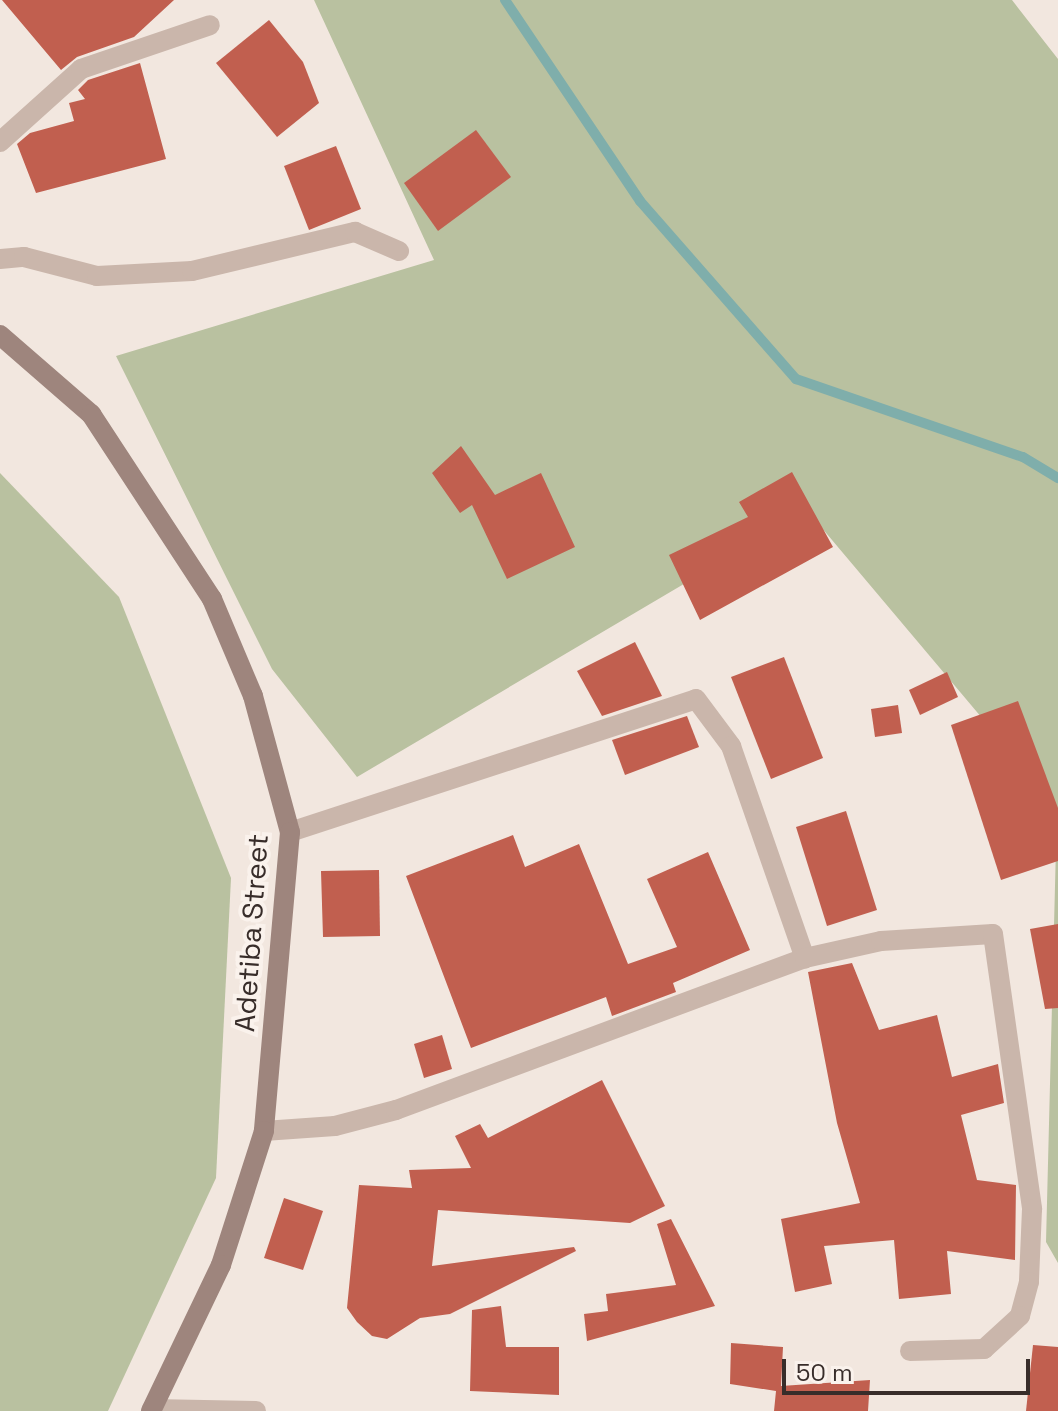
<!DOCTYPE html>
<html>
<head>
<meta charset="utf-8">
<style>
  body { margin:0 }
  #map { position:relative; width:1058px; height:1411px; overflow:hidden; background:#f2e7df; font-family:"Space Grotesk",sans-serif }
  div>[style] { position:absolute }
  .green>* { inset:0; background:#b9c1a0 }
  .stream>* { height:10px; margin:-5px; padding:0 5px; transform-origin:5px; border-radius:5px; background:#7faeab }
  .building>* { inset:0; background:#c15f4f }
  .street>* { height:20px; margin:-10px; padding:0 10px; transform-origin:10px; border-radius:10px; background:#cab6ab }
  .secondary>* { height:20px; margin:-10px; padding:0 10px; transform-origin:10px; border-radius:10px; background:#9e857d }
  span { translate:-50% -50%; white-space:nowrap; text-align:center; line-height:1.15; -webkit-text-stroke:8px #faf2ec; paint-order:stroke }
  .street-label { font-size:28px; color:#382d2a }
  .scale { position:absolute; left:782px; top:1359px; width:248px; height:36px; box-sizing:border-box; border:4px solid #382d2a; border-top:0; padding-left:10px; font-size:24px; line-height:28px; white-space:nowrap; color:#382d2a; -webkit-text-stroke:6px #faf2ec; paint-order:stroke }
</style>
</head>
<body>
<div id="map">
  <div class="green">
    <div style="clip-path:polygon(314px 0,1012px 0,1058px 59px,1058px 1263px,1046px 1242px,1057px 807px,816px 521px,733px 555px,357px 777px,272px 669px,116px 356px,434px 260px)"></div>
    <div style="clip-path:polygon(0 473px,119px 597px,231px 878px,216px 1178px,108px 1411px,0 1411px)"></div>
  </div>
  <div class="stream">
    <div style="left:505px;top:0;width:242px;rotate:56.1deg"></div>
    <div style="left:640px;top:201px;width:237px;rotate:48.8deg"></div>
    <div style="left:796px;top:379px;width:240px;rotate:19deg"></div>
    <div style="left:1023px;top:457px;width:41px;rotate:31deg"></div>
  </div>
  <div class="building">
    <div style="clip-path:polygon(2px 0,174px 0,134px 37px,77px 57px,61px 70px)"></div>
    <div style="clip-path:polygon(269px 20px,303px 62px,319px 103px,277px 137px,216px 63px)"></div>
    <div style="clip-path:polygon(140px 63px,166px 159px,36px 193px,17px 144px,30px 133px,74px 121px,69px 103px,85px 99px,78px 90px,88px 80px)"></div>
    <div style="clip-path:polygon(476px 130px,511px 177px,438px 231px,404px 183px)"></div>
    <div style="clip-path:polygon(336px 146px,361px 209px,309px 230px,284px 166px)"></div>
    <div style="clip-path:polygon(461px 446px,495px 495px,541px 473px,575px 547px,507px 579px,472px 505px,460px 513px,432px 473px)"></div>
    <div style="clip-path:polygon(792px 472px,833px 547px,700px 620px,669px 555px,748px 517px,739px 502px)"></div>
    <div style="clip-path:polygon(635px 642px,662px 696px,602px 716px,577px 671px)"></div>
    <div style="clip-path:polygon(784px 657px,823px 758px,771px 779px,731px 677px)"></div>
    <div style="clip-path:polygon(947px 672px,958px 697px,920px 715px,909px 690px)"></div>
    <div style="clip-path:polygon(1018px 701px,1058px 808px,1058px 861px,1001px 880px,951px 725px)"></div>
    <div style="clip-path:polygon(898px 705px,902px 733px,875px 737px,871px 709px)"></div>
    <div style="clip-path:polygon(687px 716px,699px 747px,625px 775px,612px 740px)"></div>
    <div style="clip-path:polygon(846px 811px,877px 910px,827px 926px,796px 827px)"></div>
    <div style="clip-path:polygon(513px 835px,525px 867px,579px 844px,628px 964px,677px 947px,647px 879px,708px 852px,750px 950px,673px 983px,676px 992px,612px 1016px,606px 997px,471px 1048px,406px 876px)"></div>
    <div style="clip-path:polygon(379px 870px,380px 936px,323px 937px,321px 871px)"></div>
    <div style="clip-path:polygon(1058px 924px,1058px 1008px,1045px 1009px,1030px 929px)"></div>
    <div style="clip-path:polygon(852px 963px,879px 1030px,937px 1015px,952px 1077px,998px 1064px,1004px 1103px,961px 1115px,977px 1180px,1016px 1185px,1015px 1260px,947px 1251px,951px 1294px,899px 1299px,894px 1240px,824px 1246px,832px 1284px,795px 1292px,781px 1219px,860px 1203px,837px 1123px,808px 972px)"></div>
    <div style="clip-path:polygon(442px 1035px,452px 1069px,424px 1078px,414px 1044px)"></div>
    <div style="clip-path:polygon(602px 1080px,665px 1206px,630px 1223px,438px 1210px,432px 1266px,574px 1247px,576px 1251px,450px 1314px,420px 1318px,387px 1339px,372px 1336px,357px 1322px,347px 1308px,359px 1185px,412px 1188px,409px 1170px,471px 1168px,455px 1136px,480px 1124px,488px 1138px)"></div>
    <div style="clip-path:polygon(284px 1198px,323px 1211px,303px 1270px,264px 1258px)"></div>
    <div style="clip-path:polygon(671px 1219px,715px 1306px,587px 1341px,584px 1314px,608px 1311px,606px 1294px,676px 1285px,657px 1224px)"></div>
    <div style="clip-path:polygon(501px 1306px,506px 1347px,559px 1347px,559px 1395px,470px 1391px,472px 1310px)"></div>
    <div style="clip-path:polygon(731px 1343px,783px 1347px,781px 1386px,870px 1380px,868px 1411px,774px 1411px,776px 1391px,730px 1384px)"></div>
    <div style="clip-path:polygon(1033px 1345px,1058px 1347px,1058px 1411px,1026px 1411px)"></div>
  </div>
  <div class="street">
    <div style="left:0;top:142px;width:109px;rotate:-42deg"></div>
    <div style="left:81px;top:69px;width:136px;rotate:-18.8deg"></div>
    <div style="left:0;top:259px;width:24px;rotate:-5deg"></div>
    <div style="left:24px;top:257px;width:75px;rotate:14.6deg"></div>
    <div style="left:97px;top:276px;width:95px;rotate:-3deg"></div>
    <div style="left:192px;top:271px;width:168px;rotate:-13.5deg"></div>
    <div style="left:355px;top:232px;width:48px;rotate:23.4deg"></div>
    <div style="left:290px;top:832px;width:427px;rotate:-18.1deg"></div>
    <div style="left:696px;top:699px;width:59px;rotate:53.3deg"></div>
    <div style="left:731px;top:746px;width:225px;rotate:70.8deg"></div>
    <div style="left:264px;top:1131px;width:71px;rotate:-4deg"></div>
    <div style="left:335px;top:1126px;width:63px;rotate:-14.7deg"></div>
    <div style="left:396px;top:1110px;width:436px;rotate:-20.4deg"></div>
    <div style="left:805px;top:958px;width:78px;rotate:-12.6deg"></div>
    <div style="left:881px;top:941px;width:112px;rotate:-3.6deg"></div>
    <div style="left:993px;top:934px;width:278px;rotate:81.9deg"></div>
    <div style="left:1032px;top:1209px;width:73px;rotate:92.4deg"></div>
    <div style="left:1029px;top:1282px;width:35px;rotate:105deg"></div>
    <div style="left:1020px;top:1316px;width:49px;rotate:137.5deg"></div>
    <div style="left:984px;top:1349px;width:74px;rotate:178.5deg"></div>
    <div style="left:152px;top:1409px;width:104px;rotate:1.1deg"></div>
  </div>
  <div class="secondary">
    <div style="left:0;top:335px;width:121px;rotate:41deg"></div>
    <div style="left:91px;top:414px;width:221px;rotate:56.8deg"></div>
    <div style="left:212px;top:599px;width:105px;rotate:67.1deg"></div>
    <div style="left:253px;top:696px;width:141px;rotate:74.8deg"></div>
    <div style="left:290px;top:832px;width:300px;rotate:95deg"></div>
    <div style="left:264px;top:1131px;width:141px;rotate:107.8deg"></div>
    <div style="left:221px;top:1265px;width:162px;rotate:115.6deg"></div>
  </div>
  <div class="street-label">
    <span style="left:251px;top:933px;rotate:-86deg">Adetiba Street</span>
  </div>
  <div class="scale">50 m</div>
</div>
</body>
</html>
